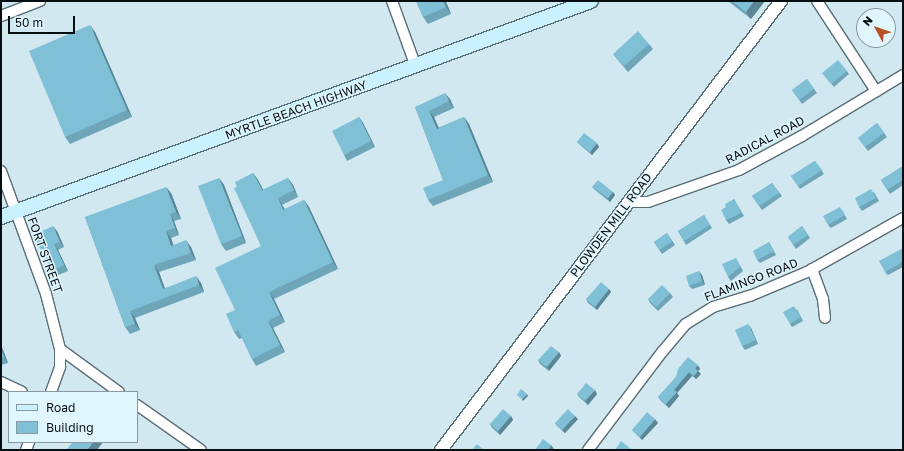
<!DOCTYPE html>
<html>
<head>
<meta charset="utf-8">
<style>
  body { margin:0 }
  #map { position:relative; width:904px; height:451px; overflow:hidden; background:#d2e8f1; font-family:"Golos Text",sans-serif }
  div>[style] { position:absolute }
  .roads { filter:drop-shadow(1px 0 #596d75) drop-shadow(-1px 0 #596d75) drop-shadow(0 1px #596d75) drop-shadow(0 -1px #596d75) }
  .minor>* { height:10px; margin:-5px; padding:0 5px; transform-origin:5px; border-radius:5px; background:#fff }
  .tertiary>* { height:12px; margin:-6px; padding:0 6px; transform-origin:6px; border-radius:6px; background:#fff }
  .secondary>* { height:14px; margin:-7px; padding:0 7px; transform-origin:7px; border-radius:7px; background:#c9f1fe }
  .wall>* { inset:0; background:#6ea5b9 }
  .shaded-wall>* { inset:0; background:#5a8696 }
  .building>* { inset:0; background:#80c0d7 }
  span { translate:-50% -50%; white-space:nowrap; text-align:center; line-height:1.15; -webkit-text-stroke:3px #dff6fe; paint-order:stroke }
  .street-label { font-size:12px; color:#070e11 }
  .frame { position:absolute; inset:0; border:2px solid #070e11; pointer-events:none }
  .legend { position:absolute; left:8px; top:391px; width:130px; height:52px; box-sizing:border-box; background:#dff6fe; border:1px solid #89999f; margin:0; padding:5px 7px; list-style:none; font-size:12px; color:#070e11 }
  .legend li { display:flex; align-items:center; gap:8px; height:20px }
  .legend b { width:20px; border:1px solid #89999f }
  .north { position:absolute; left:856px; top:8px; width:40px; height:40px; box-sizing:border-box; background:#dff6fe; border:1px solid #89999f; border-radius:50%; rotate:310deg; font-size:11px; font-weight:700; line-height:16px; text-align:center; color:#070e11 }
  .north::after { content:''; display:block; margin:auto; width:14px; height:18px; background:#b75125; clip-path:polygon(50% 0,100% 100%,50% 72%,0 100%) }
  .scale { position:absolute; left:8px; top:16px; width:67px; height:18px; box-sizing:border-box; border:2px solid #070e11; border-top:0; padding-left:5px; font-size:12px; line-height:14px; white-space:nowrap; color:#070e11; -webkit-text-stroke:3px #dff6fe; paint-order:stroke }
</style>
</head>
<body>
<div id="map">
  <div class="roads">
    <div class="minor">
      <div style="left:392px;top:1px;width:70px;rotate:70deg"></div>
      <div style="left:817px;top:1px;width:108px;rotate:56.8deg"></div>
      <div style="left:1px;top:16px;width:42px;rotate:-21deg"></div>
      <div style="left:1px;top:171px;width:131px;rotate:69.9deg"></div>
      <div style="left:46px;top:294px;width:57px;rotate:75.7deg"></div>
      <div style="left:60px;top:349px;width:73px;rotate:36.1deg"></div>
      <div style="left:629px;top:202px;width:19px"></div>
      <div style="left:648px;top:202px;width:96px;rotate:-19.4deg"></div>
      <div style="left:739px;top:170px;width:72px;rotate:-28.4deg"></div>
      <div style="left:802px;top:136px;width:118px;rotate:-31.1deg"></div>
      <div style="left:812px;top:269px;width:32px;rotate:70deg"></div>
      <div style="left:823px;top:299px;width:19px;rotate:84deg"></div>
      <div style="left:1px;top:382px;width:23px;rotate:25deg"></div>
      <div style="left:51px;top:392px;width:27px;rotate:-70deg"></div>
      <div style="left:60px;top:367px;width:18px;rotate:-90deg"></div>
      <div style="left:137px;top:405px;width:78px;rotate:35.1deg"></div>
      <div style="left:26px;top:450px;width:9px;rotate:-69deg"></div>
      <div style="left:588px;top:450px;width:124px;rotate:-52.9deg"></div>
      <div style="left:663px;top:351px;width:35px;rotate:-50deg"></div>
      <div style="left:686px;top:324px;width:32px;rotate:-32deg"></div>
      <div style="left:713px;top:307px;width:39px;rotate:-17deg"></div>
      <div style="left:750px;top:296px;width:62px;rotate:-22.8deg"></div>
      <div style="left:807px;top:272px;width:110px;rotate:-29.4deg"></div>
    </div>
    <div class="tertiary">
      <div style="left:441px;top:450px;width:563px;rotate:-52.87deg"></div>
    </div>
    <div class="secondary">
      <div style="left:1px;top:217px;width:628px;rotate:-20.11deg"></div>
    </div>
  </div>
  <div class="wall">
    <div style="clip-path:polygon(416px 1px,449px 1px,446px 2px,451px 14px,428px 24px,423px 17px)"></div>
    <div style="clip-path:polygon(728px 1px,765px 1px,751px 19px)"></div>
    <div style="clip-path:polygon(95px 32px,132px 117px,70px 144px,65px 137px)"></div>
    <div style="clip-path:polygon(649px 44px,653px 49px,628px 72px,617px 59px,613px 54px)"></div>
    <div style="clip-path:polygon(847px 71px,849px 74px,834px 87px,822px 73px)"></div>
    <div style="clip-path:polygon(807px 79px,817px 93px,802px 104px,792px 90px)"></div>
    <div style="clip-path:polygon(450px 99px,454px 108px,434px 117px,438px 128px,464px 117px,469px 124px,493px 182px,433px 206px,428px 200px,443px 180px,415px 107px)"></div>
    <div style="clip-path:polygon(359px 117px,363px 123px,375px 147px,347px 161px,344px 155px)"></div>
    <div style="clip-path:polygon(877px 123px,887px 137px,868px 151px,858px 138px)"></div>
    <div style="clip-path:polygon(577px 142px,599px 147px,592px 155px,580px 145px)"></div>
    <div style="clip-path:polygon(815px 161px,824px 174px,800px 189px,791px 176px)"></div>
    <div style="clip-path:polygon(903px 166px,903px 185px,890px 194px,881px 180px)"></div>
    <div style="clip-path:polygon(253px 173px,258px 180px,263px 190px,288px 178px,293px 185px,298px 197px,282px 205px,285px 209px,304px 200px,309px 207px,338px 269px,274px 299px,285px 322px,273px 328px,285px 352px,256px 366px,252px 359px,242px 338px,239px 339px,234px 332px,235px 310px,261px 246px,237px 187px)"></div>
    <div style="clip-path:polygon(219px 178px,224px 185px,246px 243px,226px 251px,221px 244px)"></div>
    <div style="clip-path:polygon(772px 183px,782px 196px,762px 210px,752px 196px)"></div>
    <div style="clip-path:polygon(592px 187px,613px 192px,615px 195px,610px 202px,595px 190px)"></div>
    <div style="clip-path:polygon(874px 192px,879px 201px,862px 211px,859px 207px)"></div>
    <div style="clip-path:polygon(171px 193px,181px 219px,174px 221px,179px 235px,171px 238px,173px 245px,191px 247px,196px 260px,159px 272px,165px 288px,201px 283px,204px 292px,135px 318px,140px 330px,130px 334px,125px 327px,85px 217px)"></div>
    <div style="clip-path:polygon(734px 199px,744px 216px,729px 224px,726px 220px,726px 207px)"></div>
    <div style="clip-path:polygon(842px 210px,847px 219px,831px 228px,828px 225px)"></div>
    <div style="clip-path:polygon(704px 215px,712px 228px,686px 245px,678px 231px)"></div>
    <div style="clip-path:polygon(802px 226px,810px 238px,796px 249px,788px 237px)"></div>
    <div style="clip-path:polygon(57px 231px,64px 247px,58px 250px,68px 271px,56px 276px,52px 271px,36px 240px)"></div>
    <div style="clip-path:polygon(667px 233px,675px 245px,662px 254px,654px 242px)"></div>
    <div style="clip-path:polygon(769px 242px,776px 255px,760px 263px,757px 260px)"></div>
    <div style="clip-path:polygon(903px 248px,903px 267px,888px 275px,885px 272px)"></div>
    <div style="clip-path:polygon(736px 258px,738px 262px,743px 271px,731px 281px,728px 277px)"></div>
    <div style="clip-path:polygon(702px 275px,705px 285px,692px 289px,689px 286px)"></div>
    <div style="clip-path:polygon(609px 289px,611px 292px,597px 310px,588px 303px,586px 299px)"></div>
    <div style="clip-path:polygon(670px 293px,673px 297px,658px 311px,650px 303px,648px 299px)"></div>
    <div style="clip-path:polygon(797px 309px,803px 321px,792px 327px,790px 324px)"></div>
    <div style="clip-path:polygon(751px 328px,758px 344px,745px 350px,742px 346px)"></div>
    <div style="clip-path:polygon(1px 346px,8px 363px,1px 365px)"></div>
    <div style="clip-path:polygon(559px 352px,561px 356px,549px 371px,540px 364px,538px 360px)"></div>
    <div style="clip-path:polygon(700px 369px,698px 371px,701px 374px,696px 379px,692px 376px,677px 393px,679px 396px,669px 408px,661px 401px,658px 397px,676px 377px)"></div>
    <div style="clip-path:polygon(577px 394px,597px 394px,588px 405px,579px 397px)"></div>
    <div style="clip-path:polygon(511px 416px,513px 420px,500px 435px,492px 428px,490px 424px)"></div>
    <div style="clip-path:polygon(578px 419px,565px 433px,557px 426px,555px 423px)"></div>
    <div style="clip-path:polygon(658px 423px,642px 440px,632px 430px)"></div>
  </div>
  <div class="shaded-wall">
    <div style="clip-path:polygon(443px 1px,445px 1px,446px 2px,451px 14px,446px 7px)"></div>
    <div style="clip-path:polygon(754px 1px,765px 1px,751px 19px,746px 12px)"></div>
    <div style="clip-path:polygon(90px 25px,95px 32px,132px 117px,127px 110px)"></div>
    <div style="clip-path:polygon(445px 93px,450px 99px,454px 108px,449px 101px)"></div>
    <div style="clip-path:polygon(429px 111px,434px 117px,442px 135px,437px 129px)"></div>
    <div style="clip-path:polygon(359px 117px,363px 123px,375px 147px,371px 141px)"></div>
    <div style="clip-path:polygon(464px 117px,469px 124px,493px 182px,488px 175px)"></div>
    <div style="clip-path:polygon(597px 143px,599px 147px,592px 155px,590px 152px)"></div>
    <div style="clip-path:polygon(253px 173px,258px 180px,267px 197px,262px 190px)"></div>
    <div style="clip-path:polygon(219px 178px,224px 185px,246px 243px,242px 236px)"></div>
    <div style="clip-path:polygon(288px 178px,293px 185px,298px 197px,294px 190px)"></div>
    <div style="clip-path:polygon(166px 187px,171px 193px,181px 219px,176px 212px)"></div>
    <div style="clip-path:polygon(613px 192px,615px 195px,610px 202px,608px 198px)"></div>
    <div style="clip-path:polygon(278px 198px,282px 205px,288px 217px,283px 210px)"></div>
    <div style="clip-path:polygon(304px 200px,309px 207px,338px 269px,333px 262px)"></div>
    <div style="clip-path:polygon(170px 214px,174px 221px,179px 235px,175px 228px)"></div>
    <div style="clip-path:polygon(53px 226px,57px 231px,64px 247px,60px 242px)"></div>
    <div style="clip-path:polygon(166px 231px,171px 238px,176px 253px,171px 246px)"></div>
    <div style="clip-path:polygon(186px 240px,191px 247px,196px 260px,191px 253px)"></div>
    <div style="clip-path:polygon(54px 244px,58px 250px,68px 271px,64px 265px)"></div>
    <div style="clip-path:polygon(154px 265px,159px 272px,167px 296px,163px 289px)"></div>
    <div style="clip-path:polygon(699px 271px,702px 275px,705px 285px,702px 281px)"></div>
    <div style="clip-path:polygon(196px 276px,201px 283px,204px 292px,199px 285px)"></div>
    <div style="clip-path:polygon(609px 289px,611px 292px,597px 310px,595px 307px)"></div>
    <div style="clip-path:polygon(269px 292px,274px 299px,285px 322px,280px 315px)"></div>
    <div style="clip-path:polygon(130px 311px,135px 318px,140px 330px,135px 324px)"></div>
    <div style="clip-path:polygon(268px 321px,273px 328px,285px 352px,280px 345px)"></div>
    <div style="clip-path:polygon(748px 324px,751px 328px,758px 344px)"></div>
    <div style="clip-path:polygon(1px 346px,2px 347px,8px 363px,4px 357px,1px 350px)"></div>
    <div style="clip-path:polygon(559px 352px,561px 356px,549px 371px,547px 367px)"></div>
    <div style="clip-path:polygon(698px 365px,700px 369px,698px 371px,701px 374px,696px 379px,694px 376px,695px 368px)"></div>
    <div style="clip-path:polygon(689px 372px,692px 376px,677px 393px,679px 396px,669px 408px,666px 404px,674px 390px)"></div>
    <div style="clip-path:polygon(595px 390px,597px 394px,588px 405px,585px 401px)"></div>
    <div style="clip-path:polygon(527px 394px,528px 396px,523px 401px,522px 399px)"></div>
    <div style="clip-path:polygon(511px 416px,513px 420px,500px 435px,498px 431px)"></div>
    <div style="clip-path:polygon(575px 416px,578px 419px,565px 433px,562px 430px)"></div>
    <div style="clip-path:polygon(655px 419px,658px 423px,642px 440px,640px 437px)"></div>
    <div style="clip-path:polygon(93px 442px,103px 442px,97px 450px,87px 450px)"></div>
    <div style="clip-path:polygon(551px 445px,554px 449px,553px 450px,548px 450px)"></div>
  </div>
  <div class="building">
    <div style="clip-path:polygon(416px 1px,443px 1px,446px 7px,423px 17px)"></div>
    <div style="clip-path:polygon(732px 1px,754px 1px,746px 12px)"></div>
    <div style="clip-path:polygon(90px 25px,127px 110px,65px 137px,29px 51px)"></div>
    <div style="clip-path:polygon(638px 31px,649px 44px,624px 66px,613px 54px)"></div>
    <div style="clip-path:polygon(838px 60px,847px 71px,831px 84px,822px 73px)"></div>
    <div style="clip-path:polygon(807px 79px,814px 89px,799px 100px,792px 90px)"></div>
    <div style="clip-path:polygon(445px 93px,449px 101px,429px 111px,437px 129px,464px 117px,488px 175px,428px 200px,423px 188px,443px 180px,415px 107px)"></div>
    <div style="clip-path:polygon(359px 117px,371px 141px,344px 155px,332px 131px)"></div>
    <div style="clip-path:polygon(877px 123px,884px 133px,865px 147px,858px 138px)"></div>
    <div style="clip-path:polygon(584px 133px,597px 143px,590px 152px,577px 142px)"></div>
    <div style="clip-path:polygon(815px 161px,822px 170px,798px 186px,791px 176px)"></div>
    <div style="clip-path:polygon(903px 166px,903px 180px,887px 190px,881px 180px)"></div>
    <div style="clip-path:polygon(253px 173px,262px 190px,288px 178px,294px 190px,278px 198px,283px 210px,304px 200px,333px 262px,269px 292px,280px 315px,268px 321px,280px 345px,252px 359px,238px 330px,234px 332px,226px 314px,235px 310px,215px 268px,261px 246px,234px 188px,237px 187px,235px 182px)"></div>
    <div style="clip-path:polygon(219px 178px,242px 236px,221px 244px,198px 186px)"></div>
    <div style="clip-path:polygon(598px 180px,613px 192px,608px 198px,592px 187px)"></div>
    <div style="clip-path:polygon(772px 183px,779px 193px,759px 206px,752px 196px)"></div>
    <div style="clip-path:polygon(166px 187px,176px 212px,170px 214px,175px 228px,166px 231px,171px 246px,186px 240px,191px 253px,154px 265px,163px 289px,196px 276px,199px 285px,130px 311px,135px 324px,125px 327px,85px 217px)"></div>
    <div style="clip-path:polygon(871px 189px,876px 198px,859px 207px,855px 198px)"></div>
    <div style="clip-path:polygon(734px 199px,741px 213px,726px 220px,721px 210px,726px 207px,725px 204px)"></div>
    <div style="clip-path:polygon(840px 207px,845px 215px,828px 225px,823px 216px)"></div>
    <div style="clip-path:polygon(704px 215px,710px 225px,684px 241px,678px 231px)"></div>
    <div style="clip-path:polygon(53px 226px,60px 242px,54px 244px,64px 265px,52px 271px,36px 240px,40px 238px,38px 233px)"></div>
    <div style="clip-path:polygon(802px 226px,808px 235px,793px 245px,788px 237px)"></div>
    <div style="clip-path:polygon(667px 233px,672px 242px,659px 250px,654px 242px)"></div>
    <div style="clip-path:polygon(769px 242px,774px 251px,757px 260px,753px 251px)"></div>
    <div style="clip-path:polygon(903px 248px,903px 262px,885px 272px,879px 261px)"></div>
    <div style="clip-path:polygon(736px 258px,740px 267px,728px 277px,722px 264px)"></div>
    <div style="clip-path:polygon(699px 271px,702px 281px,689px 286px,686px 276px)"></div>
    <div style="clip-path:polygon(601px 282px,609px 289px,595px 307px,586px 299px)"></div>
    <div style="clip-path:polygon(662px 285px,670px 293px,656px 307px,648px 299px)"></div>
    <div style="clip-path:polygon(794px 306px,801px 317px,790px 324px,783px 312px)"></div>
    <div style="clip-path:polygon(748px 324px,756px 340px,742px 346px,735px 330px)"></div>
    <div style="clip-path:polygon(551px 346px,559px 352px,547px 367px,538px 360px)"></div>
    <div style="clip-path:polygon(1px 350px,4px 357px,1px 359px)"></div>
    <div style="clip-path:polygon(688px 357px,698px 365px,695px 368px,698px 371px,694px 376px,689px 372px,674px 390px,677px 392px,666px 404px,658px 397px,676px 377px,678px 369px)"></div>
    <div style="clip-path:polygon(586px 383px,595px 390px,585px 401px,577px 394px)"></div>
    <div style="clip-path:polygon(521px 389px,527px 394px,522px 399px,517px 395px)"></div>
    <div style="clip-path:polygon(503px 409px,511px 416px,498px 431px,490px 424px)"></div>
    <div style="clip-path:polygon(568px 409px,575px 416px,562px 430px,555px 423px)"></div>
    <div style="clip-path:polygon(647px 412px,655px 419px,640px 437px,632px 430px)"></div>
    <div style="clip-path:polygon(543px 439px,551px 445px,548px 450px,535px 450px)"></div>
    <div style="clip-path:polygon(621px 441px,631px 449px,630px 450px,615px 450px)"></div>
    <div style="clip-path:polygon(71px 442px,93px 442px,87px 450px,66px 450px,72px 443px)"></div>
    <div style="clip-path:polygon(477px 444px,484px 450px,472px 450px)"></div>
  </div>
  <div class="street-label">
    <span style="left:296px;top:110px;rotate:-20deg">MYRTLE BEACH HIGHWAY</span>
    <span style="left:765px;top:140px;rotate:-28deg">RADICAL ROAD</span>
    <span style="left:611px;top:225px;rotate:-53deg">PLOWDEN MILL ROAD</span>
    <span style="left:45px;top:255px;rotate:70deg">FORT STREET</span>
    <span style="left:751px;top:280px;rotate:-21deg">FLAMINGO ROAD</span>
  </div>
  <div class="frame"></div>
  <ul class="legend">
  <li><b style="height:5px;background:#c9f1fe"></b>Road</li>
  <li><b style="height:11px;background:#80c0d7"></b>Building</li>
  </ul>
  <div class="north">N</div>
  <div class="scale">50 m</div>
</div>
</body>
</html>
